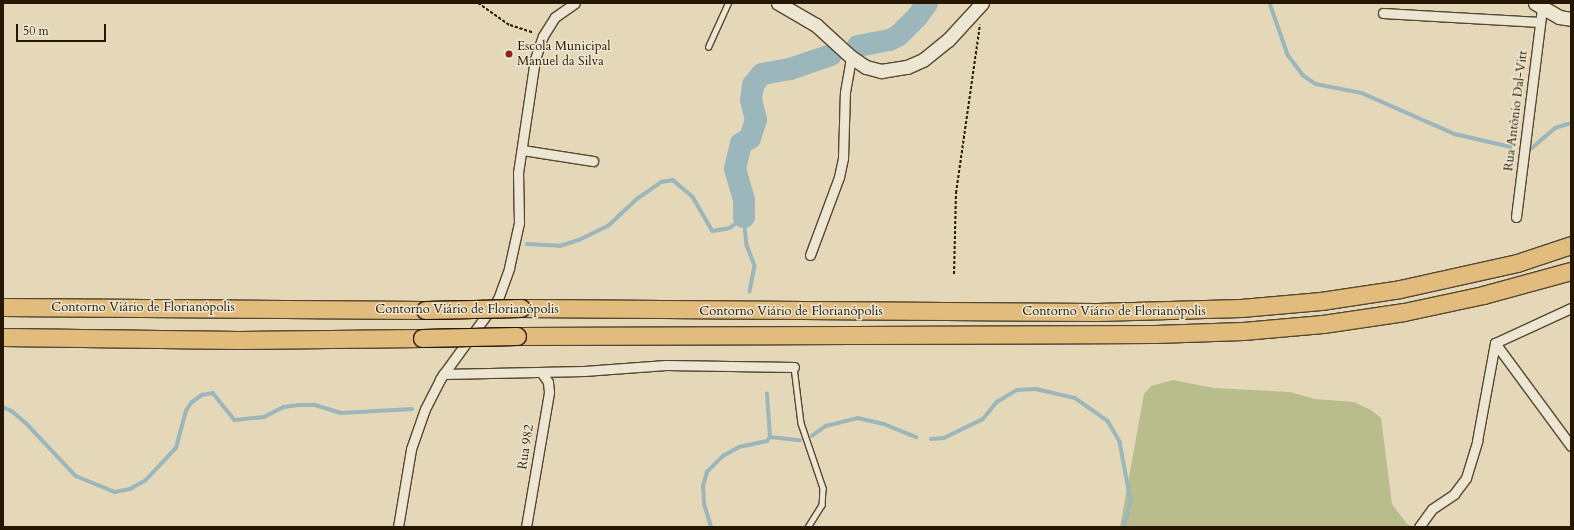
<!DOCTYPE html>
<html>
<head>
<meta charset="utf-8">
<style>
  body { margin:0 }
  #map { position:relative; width:1574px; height:530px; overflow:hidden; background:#e4d8b9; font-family:Cardo,serif }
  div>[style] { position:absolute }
  .green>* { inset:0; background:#b9bd8c }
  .stream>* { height:3.5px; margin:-1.75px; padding:0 1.75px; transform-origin:1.75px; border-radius:1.75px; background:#9bb7bb }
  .river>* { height:22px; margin:-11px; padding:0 11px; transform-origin:11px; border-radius:11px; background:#9bb7bb }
  .path>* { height:2px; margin-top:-1px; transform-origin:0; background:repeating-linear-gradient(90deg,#261703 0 3px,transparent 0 5px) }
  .roads { filter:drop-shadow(1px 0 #564730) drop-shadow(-1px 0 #564730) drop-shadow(0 1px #564730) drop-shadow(0 -1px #564730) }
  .lane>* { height:4.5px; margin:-2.25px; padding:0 2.25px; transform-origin:2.25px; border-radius:2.25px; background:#ede6d2 }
  .street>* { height:9px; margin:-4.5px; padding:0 4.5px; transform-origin:4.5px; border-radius:4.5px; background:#ede6d2 }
  .secondary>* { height:13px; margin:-6.5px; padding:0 6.5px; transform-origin:6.5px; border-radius:6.5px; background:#ede6d2 }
  .highway>* { height:17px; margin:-8.5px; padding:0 8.5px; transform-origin:8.5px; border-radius:8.5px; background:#e2bc7c }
  .bridges { filter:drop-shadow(1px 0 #261703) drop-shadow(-1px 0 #261703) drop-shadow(0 1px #261703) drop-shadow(0 -1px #261703) }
  .highway-bridge>* { height:17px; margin:-8.5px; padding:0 8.5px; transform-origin:8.5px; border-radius:8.5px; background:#e2bc7c }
  .dots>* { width:11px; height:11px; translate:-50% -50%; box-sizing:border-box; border:2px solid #ede6d2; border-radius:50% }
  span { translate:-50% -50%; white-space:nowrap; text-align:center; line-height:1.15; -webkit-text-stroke:3px #ede6d2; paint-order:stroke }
  .poi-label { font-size:13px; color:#261703 }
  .left { translate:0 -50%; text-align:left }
  .street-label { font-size:13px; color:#261703 }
  .frame { position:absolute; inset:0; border:4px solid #261703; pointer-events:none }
  .scale { position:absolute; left:16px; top:24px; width:90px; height:18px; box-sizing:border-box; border:2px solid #261703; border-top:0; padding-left:5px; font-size:12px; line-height:14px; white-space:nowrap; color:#261703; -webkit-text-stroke:3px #ede6d2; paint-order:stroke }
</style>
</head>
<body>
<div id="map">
  <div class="green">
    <div style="clip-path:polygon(1173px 380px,1214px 388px,1290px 392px,1315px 399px,1354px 402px,1371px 410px,1381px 418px,1392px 504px,1407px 524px,1415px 527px,1120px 527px,1144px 394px,1151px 386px)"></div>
  </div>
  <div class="stream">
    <div style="left:1270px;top:3px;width:55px;rotate:70.9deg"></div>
    <div style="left:1288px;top:55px;width:26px;rotate:53deg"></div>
    <div style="left:1304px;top:76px;width:14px;rotate:34deg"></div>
    <div style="left:1316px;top:84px;width:47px;rotate:11.1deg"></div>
    <div style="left:1362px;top:93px;width:102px;rotate:23.8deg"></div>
    <div style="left:1455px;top:134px;width:57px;rotate:13.1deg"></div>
    <div style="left:1532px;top:148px;width:30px;rotate:-41deg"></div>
    <div style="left:1555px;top:128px;width:17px;rotate:-17deg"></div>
    <div style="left:744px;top:217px;width:28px;rotate:84deg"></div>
    <div style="left:747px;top:245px;width:22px;rotate:69deg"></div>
    <div style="left:755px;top:266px;width:26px;rotate:101deg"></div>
    <div style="left:527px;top:244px;width:33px;rotate:3deg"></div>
    <div style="left:560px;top:246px;width:20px;rotate:-18deg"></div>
    <div style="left:579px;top:240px;width:32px;rotate:-26deg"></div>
    <div style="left:608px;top:226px;width:40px;rotate:-43deg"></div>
    <div style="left:637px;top:199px;width:29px;rotate:-35deg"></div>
    <div style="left:661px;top:182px;width:12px;rotate:-9deg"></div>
    <div style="left:673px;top:180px;width:26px;rotate:40deg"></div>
    <div style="left:693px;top:197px;width:39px;rotate:60deg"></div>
    <div style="left:713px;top:231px;width:17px;rotate:-10deg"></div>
    <div style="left:730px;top:228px;width:18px;rotate:-38deg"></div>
    <div style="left:3px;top:407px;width:10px;rotate:24deg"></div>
    <div style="left:12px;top:411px;width:18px;rotate:41deg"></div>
    <div style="left:26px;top:423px;width:73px;rotate:46.7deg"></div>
    <div style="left:76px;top:476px;width:42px;rotate:22.3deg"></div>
    <div style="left:115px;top:492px;width:15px;rotate:-11deg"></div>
    <div style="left:130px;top:489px;width:18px;rotate:-29deg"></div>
    <div style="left:146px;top:480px;width:44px;rotate:-46.8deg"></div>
    <div style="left:176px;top:448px;width:38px;rotate:-75deg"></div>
    <div style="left:186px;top:411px;width:9px;rotate:-58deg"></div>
    <div style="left:191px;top:403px;width:14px;rotate:-36deg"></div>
    <div style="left:202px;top:395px;width:11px;rotate:-10deg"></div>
    <div style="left:213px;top:393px;width:35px;rotate:51deg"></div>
    <div style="left:235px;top:420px;width:29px;rotate:-6deg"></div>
    <div style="left:264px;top:417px;width:22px;rotate:-27deg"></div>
    <div style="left:284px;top:407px;width:14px;rotate:-8deg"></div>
    <div style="left:298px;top:405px;width:17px"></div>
    <div style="left:315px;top:405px;width:27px;rotate:17deg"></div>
    <div style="left:341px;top:413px;width:71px;rotate:-3.2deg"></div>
    <div style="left:812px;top:436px;width:17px;rotate:-36deg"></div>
    <div style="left:826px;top:426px;width:33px;rotate:-14deg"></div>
    <div style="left:858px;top:418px;width:27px;rotate:13deg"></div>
    <div style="left:884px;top:424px;width:35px;rotate:22deg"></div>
    <div style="left:770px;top:437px;width:30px;rotate:6deg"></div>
    <div style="left:931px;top:439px;width:13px;rotate:-4deg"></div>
    <div style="left:944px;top:438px;width:43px;rotate:-26deg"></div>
    <div style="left:983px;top:419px;width:22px;rotate:-51deg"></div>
    <div style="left:997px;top:402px;width:23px;rotate:-31deg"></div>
    <div style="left:1017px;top:390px;width:19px;rotate:-3deg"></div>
    <div style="left:1036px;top:389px;width:40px;rotate:13deg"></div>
    <div style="left:1075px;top:398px;width:40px;rotate:34.9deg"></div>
    <div style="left:1108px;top:421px;width:24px;rotate:60deg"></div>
    <div style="left:1120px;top:442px;width:60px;rotate:79.4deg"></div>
    <div style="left:1131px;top:501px;width:27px;rotate:105deg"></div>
    <div style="left:711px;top:527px;width:24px;rotate:-107deg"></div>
    <div style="left:704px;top:504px;width:18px;rotate:-93deg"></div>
    <div style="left:703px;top:486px;width:15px;rotate:-74deg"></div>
    <div style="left:707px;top:472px;width:23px;rotate:-45deg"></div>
    <div style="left:723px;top:456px;width:18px;rotate:-29deg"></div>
    <div style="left:739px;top:447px;width:29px;rotate:-12deg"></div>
    <div style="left:767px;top:441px;width:5px;rotate:-53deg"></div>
    <div style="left:770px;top:437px;width:43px;rotate:-94deg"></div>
  </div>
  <div class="river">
    <div style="left:858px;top:46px;width:33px;rotate:-11deg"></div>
    <div style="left:890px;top:40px;width:10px;rotate:-29deg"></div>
    <div style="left:899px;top:35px;width:25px;rotate:-45deg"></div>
    <div style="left:917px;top:17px;width:17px;rotate:-54deg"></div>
    <div style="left:744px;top:217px;width:17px;rotate:-90deg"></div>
    <div style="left:744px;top:200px;width:32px;rotate:-106deg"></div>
    <div style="left:735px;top:169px;width:26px;rotate:-77deg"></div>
    <div style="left:741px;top:144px;width:11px;rotate:-34deg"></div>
    <div style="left:750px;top:138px;width:19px;rotate:-72deg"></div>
    <div style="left:756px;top:120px;width:21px;rotate:-104deg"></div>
    <div style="left:751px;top:100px;width:15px;rotate:-82deg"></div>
    <div style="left:753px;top:85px;width:14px;rotate:-51deg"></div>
    <div style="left:762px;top:74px;width:28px;rotate:-10deg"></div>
    <div style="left:790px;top:69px;width:43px;rotate:-18.9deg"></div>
  </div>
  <div class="path">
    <div style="left:478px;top:3px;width:39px;rotate:35deg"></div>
    <div style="left:510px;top:25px;width:25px;rotate:18deg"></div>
    <div style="left:954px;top:274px;width:81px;rotate:-88.6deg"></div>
    <div style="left:956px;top:193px;width:170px;rotate:-81.9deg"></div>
  </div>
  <div class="roads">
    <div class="lane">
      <div style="left:708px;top:47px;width:48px;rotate:-65.6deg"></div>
      <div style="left:794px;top:367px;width:56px;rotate:82.9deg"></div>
      <div style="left:801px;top:423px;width:69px;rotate:71.3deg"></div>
      <div style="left:823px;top:488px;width:17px;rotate:93deg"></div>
      <div style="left:822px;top:505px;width:26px;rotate:122deg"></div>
    </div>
    <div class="street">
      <div style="left:1383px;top:13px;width:157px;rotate:3.3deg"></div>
      <div style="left:522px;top:150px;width:72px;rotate:8.8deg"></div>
      <div style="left:1516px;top:217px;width:210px;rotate:-82.9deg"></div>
      <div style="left:810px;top:255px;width:83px;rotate:-69.6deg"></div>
      <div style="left:839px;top:177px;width:19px;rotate:-78deg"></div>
      <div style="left:843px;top:158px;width:66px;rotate:-88.3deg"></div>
      <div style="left:845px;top:92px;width:36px;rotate:-80deg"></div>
      <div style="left:1495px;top:343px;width:128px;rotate:53.6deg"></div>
      <div style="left:1495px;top:343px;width:84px;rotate:-24.7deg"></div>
      <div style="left:443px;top:374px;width:141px;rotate:-1.2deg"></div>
      <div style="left:584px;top:371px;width:82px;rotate:-4.2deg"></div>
      <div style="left:666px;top:365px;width:128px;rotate:0.9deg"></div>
      <div style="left:398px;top:527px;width:79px;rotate:-80.5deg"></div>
      <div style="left:411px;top:449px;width:42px;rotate:-70.7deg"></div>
      <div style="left:425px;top:409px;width:34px;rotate:-63deg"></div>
      <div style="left:440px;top:379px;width:99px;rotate:-54.1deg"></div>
      <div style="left:498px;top:299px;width:33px;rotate:-70deg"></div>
      <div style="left:509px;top:268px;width:46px;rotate:-77.5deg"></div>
      <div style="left:519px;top:223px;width:50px;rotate:-91.1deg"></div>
      <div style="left:518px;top:173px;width:115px;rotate:-81.5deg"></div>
      <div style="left:535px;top:59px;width:24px;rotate:-71deg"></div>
      <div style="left:543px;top:36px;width:22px;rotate:-58deg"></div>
      <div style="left:555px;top:17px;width:24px;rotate:-35deg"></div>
      <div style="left:526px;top:527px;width:137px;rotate:-80.3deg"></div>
      <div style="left:549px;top:392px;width:10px;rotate:-96deg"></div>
      <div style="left:548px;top:382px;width:11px;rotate:-124deg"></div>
      <div style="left:1419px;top:527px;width:22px;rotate:-54deg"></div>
      <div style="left:1432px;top:509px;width:27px;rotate:-34deg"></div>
      <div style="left:1454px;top:494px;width:20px;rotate:-53deg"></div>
      <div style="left:1466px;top:478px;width:39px;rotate:-73deg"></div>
      <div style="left:1477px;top:441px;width:100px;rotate:-79.6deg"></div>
    </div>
    <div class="secondary">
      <div style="left:778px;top:3px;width:44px;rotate:30.1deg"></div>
      <div style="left:816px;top:25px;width:47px;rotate:42.4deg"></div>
      <div style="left:851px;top:57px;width:18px;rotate:34deg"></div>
      <div style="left:866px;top:67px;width:16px;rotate:15deg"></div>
      <div style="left:881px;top:71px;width:26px;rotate:-9deg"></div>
      <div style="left:907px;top:67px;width:17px;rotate:-24deg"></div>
      <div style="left:923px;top:60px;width:32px;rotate:-39deg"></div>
      <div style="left:948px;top:40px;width:50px;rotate:-47.4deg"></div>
      <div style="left:1535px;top:3px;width:28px;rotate:30deg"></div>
      <div style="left:1559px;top:17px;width:12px;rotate:9deg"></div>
    </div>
    <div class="highway">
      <div style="left:3px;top:307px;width:422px;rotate:0.4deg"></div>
      <div style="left:521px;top:308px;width:576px;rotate:0.4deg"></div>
      <div style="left:1097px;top:312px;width:144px;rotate:-1.6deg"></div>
      <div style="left:1241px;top:308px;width:80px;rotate:-5deg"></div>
      <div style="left:1321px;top:301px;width:80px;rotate:-8.6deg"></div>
      <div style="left:1400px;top:289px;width:120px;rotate:-12.5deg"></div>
      <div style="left:1517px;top:263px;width:57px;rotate:-18.4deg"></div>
      <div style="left:517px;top:336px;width:638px;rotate:-0.18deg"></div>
      <div style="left:1155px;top:334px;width:88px;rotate:-2deg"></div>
      <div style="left:1243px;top:331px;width:80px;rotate:-5deg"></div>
      <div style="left:1323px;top:324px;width:82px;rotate:-8.4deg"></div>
      <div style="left:1404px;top:312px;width:81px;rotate:-12.1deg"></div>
      <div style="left:1483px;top:295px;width:91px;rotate:-15.3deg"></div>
      <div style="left:3px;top:337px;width:236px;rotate:0.7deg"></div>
      <div style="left:239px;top:340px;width:183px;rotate:-0.6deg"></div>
    </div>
  </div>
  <div class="bridges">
    <div class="highway-bridge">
      <div style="left:425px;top:310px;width:96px;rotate:-1.2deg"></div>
      <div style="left:422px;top:338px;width:95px;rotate:-1.2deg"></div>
    </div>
  </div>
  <div class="dots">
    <div style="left:509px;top:54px;background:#8f2418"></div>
  </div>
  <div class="poi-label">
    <span class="left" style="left:517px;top:54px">Escola Municipal<br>Manuel da Silva</span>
  </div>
  <div class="street-label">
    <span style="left:1516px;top:111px;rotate:-83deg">Rua Antônio Dal-Vitt</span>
    <span style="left:143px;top:307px">Contorno Viário de Florianópolis</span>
    <span style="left:467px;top:309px">Contorno Viário de Florianópolis</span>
    <span style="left:791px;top:311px">Contorno Viário de Florianópolis</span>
    <span style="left:1114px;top:311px">Contorno Viário de Florianópolis</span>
    <span style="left:526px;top:447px;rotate:-81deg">Rua 982</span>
  </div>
  <div class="frame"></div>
  <div class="scale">50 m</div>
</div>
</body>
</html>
